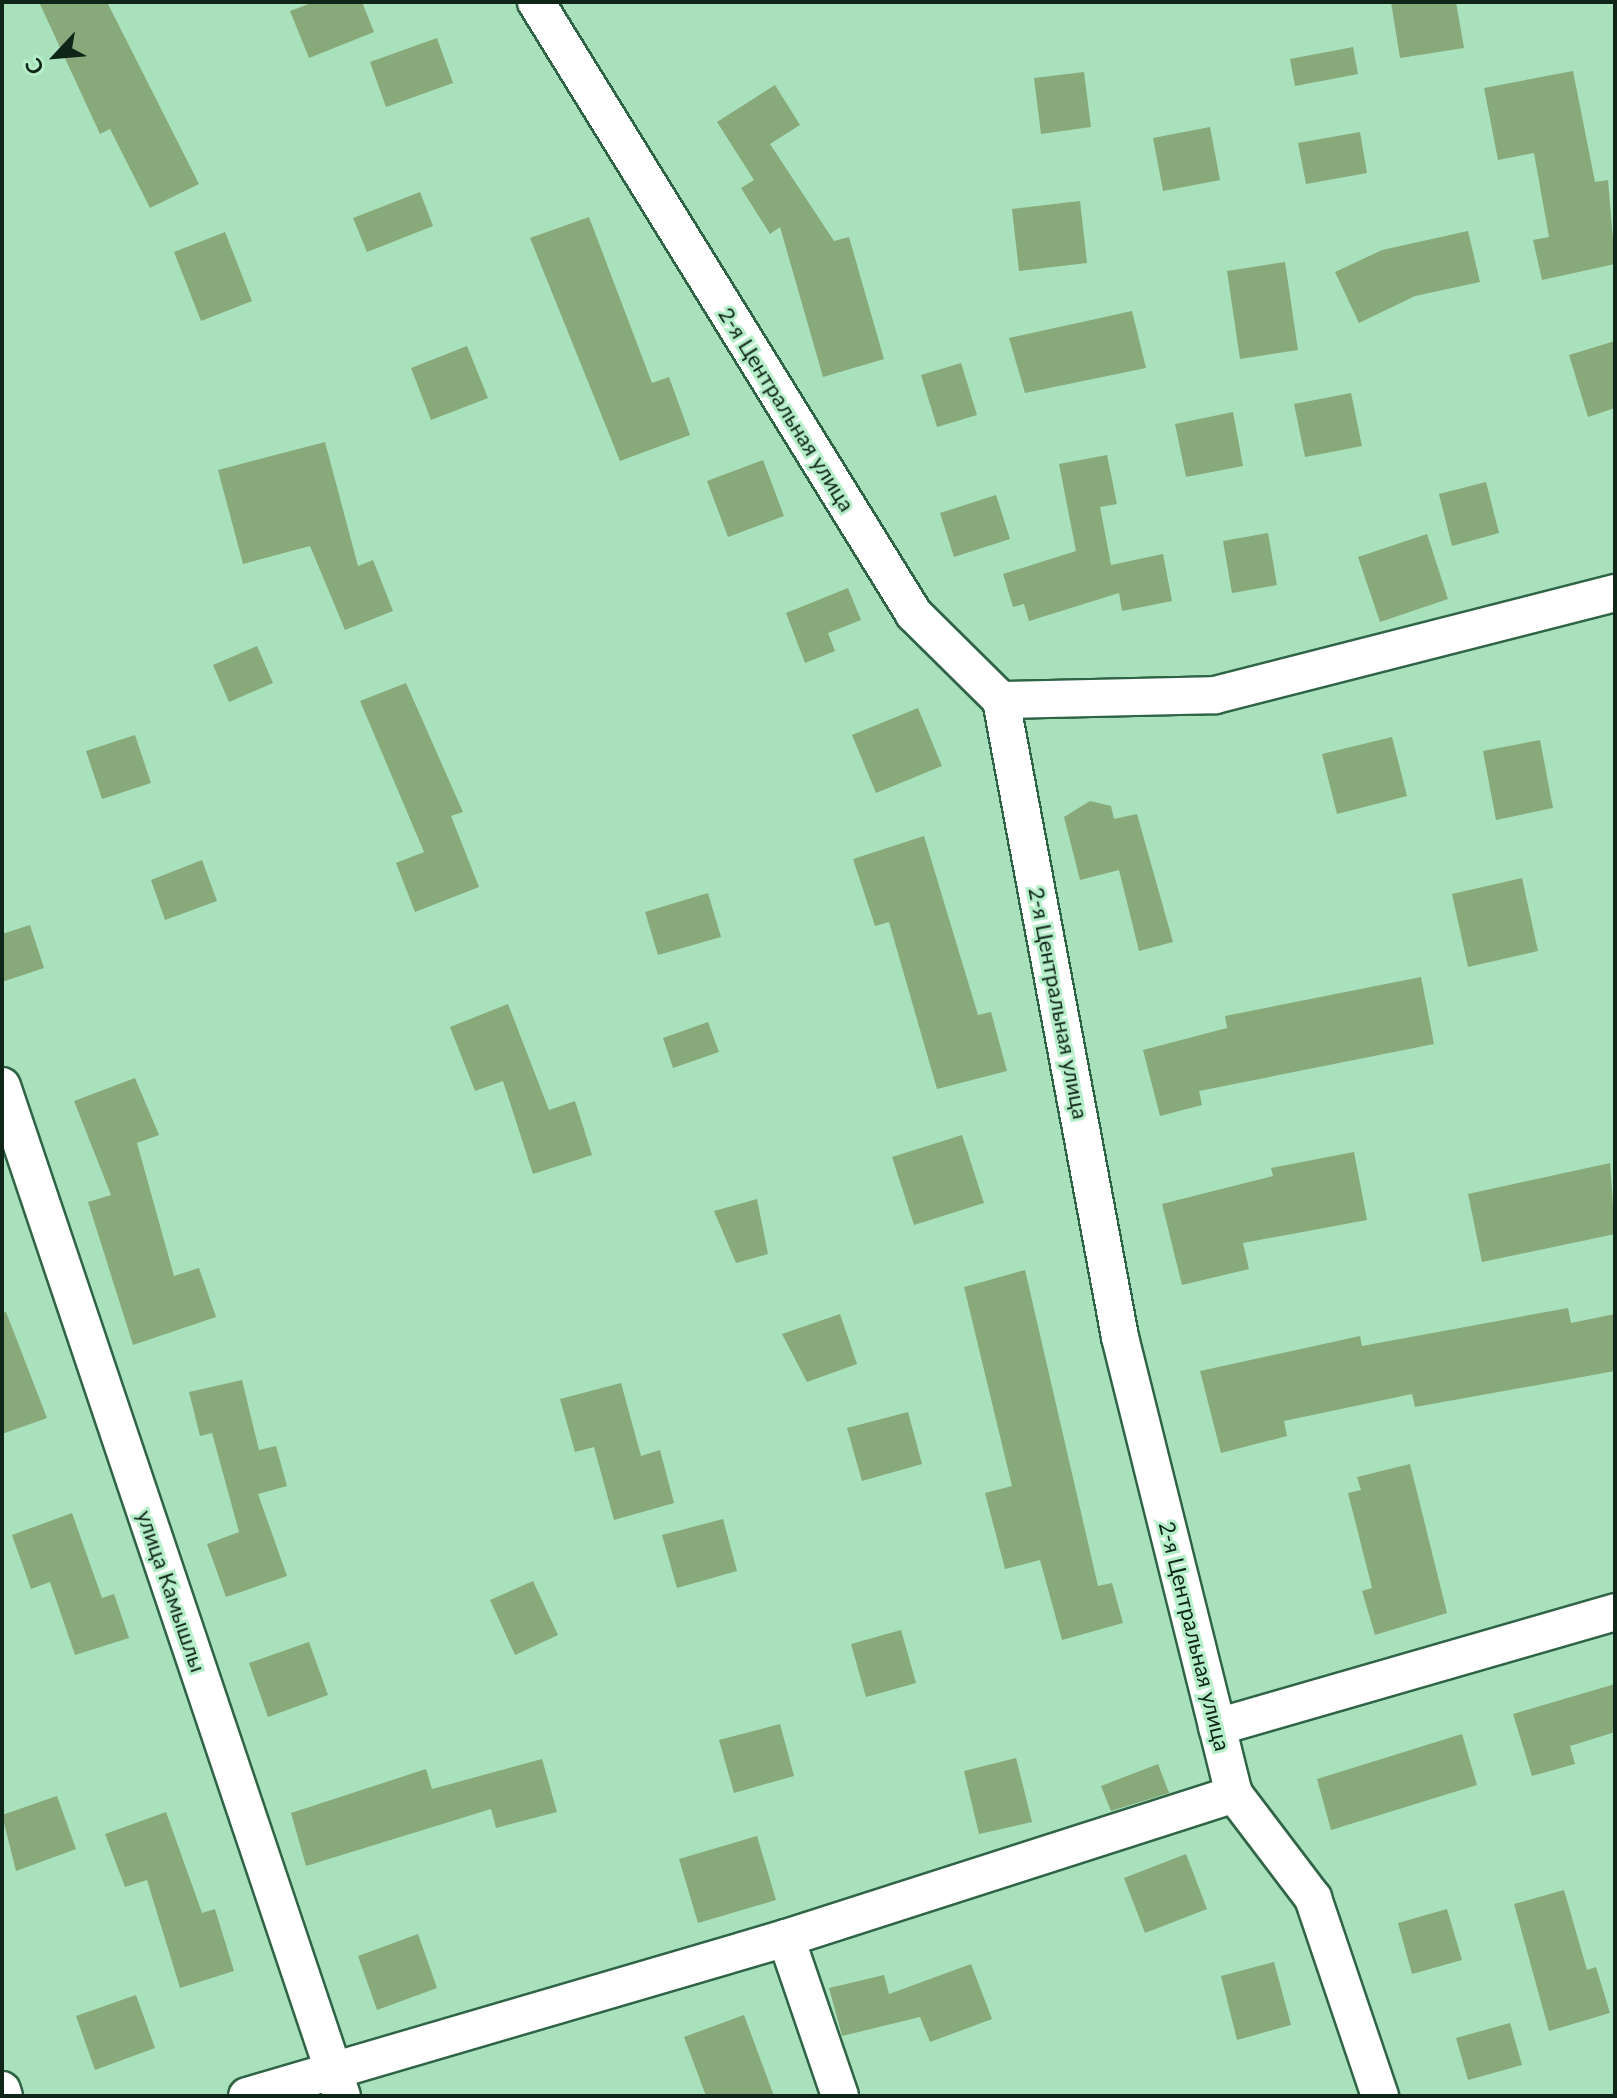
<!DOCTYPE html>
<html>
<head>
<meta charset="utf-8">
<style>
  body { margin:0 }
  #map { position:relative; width:1617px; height:2098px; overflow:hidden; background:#a9e1bd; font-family:Lato,sans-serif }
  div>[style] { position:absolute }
  .building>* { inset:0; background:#88a97a }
  .roads { filter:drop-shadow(2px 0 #306446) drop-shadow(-2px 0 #306446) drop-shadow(0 2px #306446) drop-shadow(0 -2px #306446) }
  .minor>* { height:36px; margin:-18px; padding:0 18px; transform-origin:18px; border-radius:18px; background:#fff }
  span { translate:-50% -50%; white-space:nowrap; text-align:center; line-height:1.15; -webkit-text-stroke:6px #b6eeca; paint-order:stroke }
  .street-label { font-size:22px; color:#0f2518 }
  .frame { position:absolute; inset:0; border:4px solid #0f2518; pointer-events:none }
  .north { position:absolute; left:16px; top:16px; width:80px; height:80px; -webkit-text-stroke:6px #b6eeca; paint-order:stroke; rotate:244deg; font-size:22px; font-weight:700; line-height:32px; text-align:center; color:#0f2518 }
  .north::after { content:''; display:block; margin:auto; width:28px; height:36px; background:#0f2518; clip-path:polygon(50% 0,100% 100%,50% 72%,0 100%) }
</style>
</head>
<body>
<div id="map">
  <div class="building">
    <div style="clip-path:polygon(39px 2px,107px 2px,199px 184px,150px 208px,110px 129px,100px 134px)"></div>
    <div style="clip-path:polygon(314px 2px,362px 2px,374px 32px,309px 58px,290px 11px)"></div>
    <div style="clip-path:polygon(1391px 2px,1456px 2px,1464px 48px,1400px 58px)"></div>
    <div style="clip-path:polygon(437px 38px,453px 83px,386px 107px,370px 62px)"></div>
    <div style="clip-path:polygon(1353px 47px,1358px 74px,1295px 86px,1290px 59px)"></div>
    <div style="clip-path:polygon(1573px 71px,1595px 182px,1608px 180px,1615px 264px,1542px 280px,1533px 240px,1549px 237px,1534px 153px,1498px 160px,1484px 88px)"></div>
    <div style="clip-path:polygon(1084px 72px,1091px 127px,1041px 134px,1034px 78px)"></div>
    <div style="clip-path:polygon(775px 85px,800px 125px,770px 144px,834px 241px,849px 237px,884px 359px,823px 377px,780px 227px,770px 234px,741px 188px,754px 180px,717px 122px)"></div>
    <div style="clip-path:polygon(1210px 127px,1220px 180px,1163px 191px,1153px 138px)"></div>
    <div style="clip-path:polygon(1360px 132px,1367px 173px,1306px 184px,1298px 143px)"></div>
    <div style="clip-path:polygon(420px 192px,433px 226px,367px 252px,353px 218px)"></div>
    <div style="clip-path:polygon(1080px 201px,1087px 263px,1019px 271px,1012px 209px)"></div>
    <div style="clip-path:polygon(589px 217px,652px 383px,669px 377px,690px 435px,620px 461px,530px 238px)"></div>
    <div style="clip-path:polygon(1468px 231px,1480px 282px,1415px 296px,1359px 323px,1335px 272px,1382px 250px)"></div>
    <div style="clip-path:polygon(225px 232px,252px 301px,201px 321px,174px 252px)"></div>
    <div style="clip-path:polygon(1285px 262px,1298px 350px,1240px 359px,1227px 271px)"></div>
    <div style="clip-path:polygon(1132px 311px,1146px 368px,1025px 393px,1009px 338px)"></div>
    <div style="clip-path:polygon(1615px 341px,1615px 408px,1588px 417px,1569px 355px)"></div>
    <div style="clip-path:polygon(467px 346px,488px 398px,431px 420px,411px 368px)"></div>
    <div style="clip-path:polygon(961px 363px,977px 415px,937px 427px,921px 375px)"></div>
    <div style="clip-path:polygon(1351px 393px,1362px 446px,1305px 457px,1294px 404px)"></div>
    <div style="clip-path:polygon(1233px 412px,1243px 466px,1186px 477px,1175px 424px)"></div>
    <div style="clip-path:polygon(325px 442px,358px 566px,373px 560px,393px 611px,345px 630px,310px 546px,243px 564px,218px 470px)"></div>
    <div style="clip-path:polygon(1107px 455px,1117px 504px,1100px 507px,1111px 565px,1163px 554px,1172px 601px,1122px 611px,1119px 593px,1029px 621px,1024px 604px,1013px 607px,1003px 574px,1076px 551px,1059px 464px)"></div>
    <div style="clip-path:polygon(763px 460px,784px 516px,728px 537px,707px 481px)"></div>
    <div style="clip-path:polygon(1486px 482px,1499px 533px,1452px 546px,1439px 494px)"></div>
    <div style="clip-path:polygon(996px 495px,1010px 539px,954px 557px,940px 513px)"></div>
    <div style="clip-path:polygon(1268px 533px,1277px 585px,1232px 593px,1223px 541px)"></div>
    <div style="clip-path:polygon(1427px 534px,1448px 599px,1380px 622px,1358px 557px)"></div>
    <div style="clip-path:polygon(848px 588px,861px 620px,828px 633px,835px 651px,805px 663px,786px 613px)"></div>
    <div style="clip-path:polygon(257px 646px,273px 683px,229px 702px,213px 665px)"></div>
    <div style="clip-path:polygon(406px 683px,463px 812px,451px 816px,479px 887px,415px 912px,396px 863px,424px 852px,360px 701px)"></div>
    <div style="clip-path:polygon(918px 708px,942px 766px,876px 793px,852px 735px)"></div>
    <div style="clip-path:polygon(135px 735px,151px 783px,102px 799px,86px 751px)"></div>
    <div style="clip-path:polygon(1392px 737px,1407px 796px,1337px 814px,1322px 754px)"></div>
    <div style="clip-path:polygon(1540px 740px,1553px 808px,1496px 820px,1483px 751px)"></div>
    <div style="clip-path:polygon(1090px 801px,1111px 806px,1114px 819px,1137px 814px,1173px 942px,1139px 951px,1119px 870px,1080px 880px,1064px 817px)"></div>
    <div style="clip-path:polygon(924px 836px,978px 1015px,991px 1012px,1007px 1071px,937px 1089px,889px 922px,875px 926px,853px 859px)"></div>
    <div style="clip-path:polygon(202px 860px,217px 901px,165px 920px,151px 880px)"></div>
    <div style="clip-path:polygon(1522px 878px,1538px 951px,1468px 967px,1452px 894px)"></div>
    <div style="clip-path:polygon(708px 893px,721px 937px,658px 955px,645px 912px)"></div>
    <div style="clip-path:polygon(30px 925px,44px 968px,2px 982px,2px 934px)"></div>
    <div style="clip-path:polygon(1421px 977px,1434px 1044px,1199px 1091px,1202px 1105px,1160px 1116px,1143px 1050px,1227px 1028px,1225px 1016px)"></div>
    <div style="clip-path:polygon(508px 1004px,549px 1110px,575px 1101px,592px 1155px,533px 1174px,503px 1081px,475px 1091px,450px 1027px)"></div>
    <div style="clip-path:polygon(708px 1022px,719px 1052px,673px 1068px,663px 1038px)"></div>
    <div style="clip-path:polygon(135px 1078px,159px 1135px,137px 1143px,174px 1276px,199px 1268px,216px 1317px,133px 1345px,88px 1202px,111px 1195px,74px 1101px)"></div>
    <div style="clip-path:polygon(962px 1135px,984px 1203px,914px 1225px,892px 1157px)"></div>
    <div style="clip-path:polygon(1354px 1152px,1367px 1220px,1243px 1243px,1249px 1269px,1182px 1285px,1162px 1204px,1273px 1176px,1271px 1168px)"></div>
    <div style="clip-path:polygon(1610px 1163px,1615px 1234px,1482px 1262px,1468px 1194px)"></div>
    <div style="clip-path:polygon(757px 1199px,768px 1254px,736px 1263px,714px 1211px)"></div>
    <div style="clip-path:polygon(1025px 1270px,1098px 1586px,1112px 1583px,1123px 1623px,1062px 1640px,1040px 1560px,1005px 1569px,985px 1493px,1012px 1486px,964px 1287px)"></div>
    <div style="clip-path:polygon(1568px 1308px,1571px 1323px,1615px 1314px,1615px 1371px,1415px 1407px,1412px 1394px,1284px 1421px,1287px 1436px,1221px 1453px,1200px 1371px,1360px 1336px,1362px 1346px)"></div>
    <div style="clip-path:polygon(6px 1312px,47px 1418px,2px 1434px,2px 1313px)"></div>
    <div style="clip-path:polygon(840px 1314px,857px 1364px,807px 1382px,782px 1334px)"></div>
    <div style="clip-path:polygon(242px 1380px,259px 1450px,276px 1446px,287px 1486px,258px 1494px,287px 1576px,226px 1597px,207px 1544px,239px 1532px,212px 1433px,200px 1436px,189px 1392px)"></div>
    <div style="clip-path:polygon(621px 1383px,641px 1456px,660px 1450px,674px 1503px,614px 1520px,594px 1447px,575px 1452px,560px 1399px)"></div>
    <div style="clip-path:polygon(908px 1412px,922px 1464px,862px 1481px,847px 1428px)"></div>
    <div style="clip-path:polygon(1410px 1464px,1447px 1613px,1375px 1635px,1362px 1591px,1372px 1588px,1348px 1493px,1361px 1490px,1357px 1477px)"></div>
    <div style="clip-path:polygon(72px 1513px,102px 1598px,114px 1594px,129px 1638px,75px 1655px,50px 1582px,31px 1589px,12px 1535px)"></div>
    <div style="clip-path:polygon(723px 1519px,737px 1571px,677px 1588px,662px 1535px)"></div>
    <div style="clip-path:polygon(533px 1581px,558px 1635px,515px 1655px,490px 1600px)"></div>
    <div style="clip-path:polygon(901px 1630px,916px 1683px,866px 1697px,851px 1644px)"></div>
    <div style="clip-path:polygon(309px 1642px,328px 1695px,268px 1717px,249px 1663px)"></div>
    <div style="clip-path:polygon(1615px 1684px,1615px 1732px,1570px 1746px,1575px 1764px,1532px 1776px,1513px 1714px)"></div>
    <div style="clip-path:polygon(780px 1724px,794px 1776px,734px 1793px,719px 1740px)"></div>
    <div style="clip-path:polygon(1462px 1734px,1477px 1785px,1331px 1830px,1317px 1779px)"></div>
    <div style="clip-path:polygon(1016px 1758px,1032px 1822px,979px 1834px,964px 1771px)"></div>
    <div style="clip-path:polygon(542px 1759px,557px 1812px,496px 1828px,491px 1809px,306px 1866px,291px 1813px,426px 1769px,432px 1789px)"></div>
    <div style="clip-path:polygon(1158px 1764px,1169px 1793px,1111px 1811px,1101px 1786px)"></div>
    <div style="clip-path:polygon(57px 1796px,76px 1849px,16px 1871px,2px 1815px)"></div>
    <div style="clip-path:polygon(166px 1812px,202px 1913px,215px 1909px,234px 1971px,180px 1988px,147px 1880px,125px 1887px,105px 1834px)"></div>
    <div style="clip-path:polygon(757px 1836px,776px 1900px,698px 1923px,679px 1859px)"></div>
    <div style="clip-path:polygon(1186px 1854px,1207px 1909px,1145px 1933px,1124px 1878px)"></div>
    <div style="clip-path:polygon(1564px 1890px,1587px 1970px,1596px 1967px,1610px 2013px,1549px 2031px,1514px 1904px)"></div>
    <div style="clip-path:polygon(1447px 1909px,1462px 1960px,1412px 1974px,1398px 1923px)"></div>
    <div style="clip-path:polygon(418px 1934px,437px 1988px,377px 2010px,358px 1956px)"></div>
    <div style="clip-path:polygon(1274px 1962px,1291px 2025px,1237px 2040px,1221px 1976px)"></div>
    <div style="clip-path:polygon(971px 1964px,992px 2019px,930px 2042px,920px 2017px,842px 2036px,829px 1988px,884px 1975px,889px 1994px)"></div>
    <div style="clip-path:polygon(136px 1995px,155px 2048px,95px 2070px,76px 2016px)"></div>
    <div style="clip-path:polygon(744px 2015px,774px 2096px,706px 2096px,684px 2037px)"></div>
    <div style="clip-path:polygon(1510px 2023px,1522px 2065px,1468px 2080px,1456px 2038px)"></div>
  </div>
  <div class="roads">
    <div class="minor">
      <div style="left:536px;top:2px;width:719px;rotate:58.3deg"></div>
      <div style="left:914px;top:614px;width:122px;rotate:44.7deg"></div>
      <div style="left:1001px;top:700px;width:648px;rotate:79.42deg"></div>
      <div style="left:1120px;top:1337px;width:471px;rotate:76deg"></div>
      <div style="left:1234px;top:1794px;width:131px;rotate:52.8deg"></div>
      <div style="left:1313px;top:1898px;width:209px;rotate:71.3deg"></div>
      <div style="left:1001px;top:700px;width:214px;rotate:-1.3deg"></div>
      <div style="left:1215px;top:695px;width:413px;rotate:-14.3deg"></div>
      <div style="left:2px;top:1086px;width:1066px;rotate:71.4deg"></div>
      <div style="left:1217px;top:1727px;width:414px;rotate:-16.1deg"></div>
      <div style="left:786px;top:1938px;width:167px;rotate:71.1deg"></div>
      <div style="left:2px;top:2090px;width:6px;rotate:72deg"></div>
      <div style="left:247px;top:2096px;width:562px;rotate:-16.34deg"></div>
      <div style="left:786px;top:1938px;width:471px;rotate:-17.8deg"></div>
    </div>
  </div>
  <div class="street-label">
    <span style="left:787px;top:409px;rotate:58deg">2-я Центральная улица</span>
    <span style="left:1059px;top:1003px;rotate:79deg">2-я Центральная улица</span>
    <span style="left:172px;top:1591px;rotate:71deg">улица Камышлы</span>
    <span style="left:1195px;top:1636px;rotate:76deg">2-я Центральная улица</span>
  </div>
  <div class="frame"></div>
  <div class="north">С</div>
</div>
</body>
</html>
